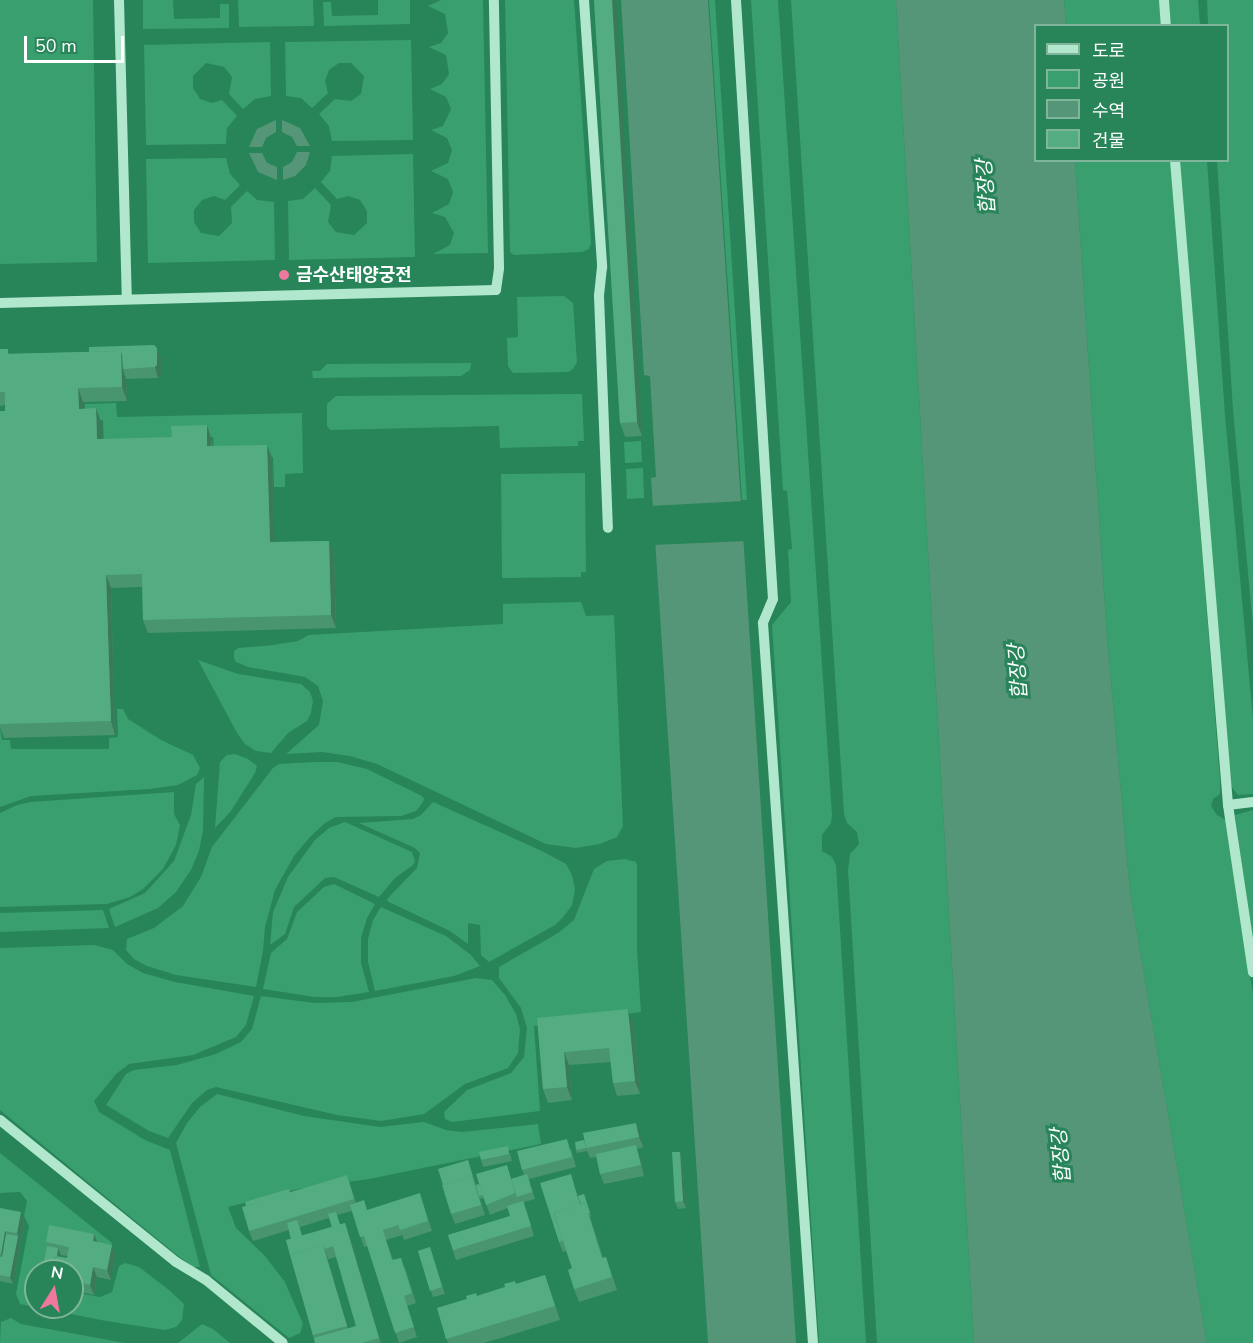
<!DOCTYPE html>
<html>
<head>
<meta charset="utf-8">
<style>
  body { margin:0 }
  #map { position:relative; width:1253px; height:1343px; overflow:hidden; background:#288459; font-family:"Nunito Sans","Noto Sans KR",sans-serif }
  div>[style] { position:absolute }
  .green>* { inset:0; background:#399f6e }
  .water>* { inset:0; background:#569678 }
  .pier>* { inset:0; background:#288459 }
  .minor>* { height:10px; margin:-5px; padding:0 5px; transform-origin:5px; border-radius:5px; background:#b1e7cd }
  .wall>* { inset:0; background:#489570 }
  .shaded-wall>* { inset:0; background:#3b795b }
  .building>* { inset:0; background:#54ad82 }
  .dots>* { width:16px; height:16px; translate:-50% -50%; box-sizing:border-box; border:3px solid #288459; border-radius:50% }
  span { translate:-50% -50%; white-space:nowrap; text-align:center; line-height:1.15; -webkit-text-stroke:6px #288459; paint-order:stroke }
  .poi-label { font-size:18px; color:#fff; font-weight:700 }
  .left { translate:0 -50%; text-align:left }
  .water-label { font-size:20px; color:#f8fdfb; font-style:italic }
  .legend { position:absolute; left:1034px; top:24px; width:195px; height:138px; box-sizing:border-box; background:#288459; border:2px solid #7eb59b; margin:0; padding:8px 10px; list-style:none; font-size:18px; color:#fff }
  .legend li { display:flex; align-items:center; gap:12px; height:30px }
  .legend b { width:30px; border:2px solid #7eb59b }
  .north { position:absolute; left:24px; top:1259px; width:60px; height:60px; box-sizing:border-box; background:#288459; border:2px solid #7eb59b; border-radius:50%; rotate:11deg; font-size:16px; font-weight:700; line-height:24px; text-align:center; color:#fff }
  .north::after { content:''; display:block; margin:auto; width:21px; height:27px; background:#ef789e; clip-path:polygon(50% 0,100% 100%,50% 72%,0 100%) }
  .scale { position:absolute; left:24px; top:36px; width:100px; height:27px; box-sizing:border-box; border:3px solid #fff; border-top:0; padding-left:8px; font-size:18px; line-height:21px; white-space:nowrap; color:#fff; -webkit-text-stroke:4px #288459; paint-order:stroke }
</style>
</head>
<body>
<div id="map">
  <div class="green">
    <div style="clip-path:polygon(0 0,93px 0,97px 262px,0 264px)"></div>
    <div style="clip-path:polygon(143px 0,173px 0,174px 19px,220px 18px,220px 4px,229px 4px,229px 28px,143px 29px)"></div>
    <div style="clip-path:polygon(238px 0,313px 0,314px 26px,239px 27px)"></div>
    <div style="clip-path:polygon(378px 0,410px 0,410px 24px,324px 26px,323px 2px,331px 2px,332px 16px,378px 15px)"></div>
    <div style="clip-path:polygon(441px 0,483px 0,488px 253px,433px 254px,450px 245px,454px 233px,445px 217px,432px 213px,449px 204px,453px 192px,448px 179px,431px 171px,448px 163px,452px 150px,447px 138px,431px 130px,443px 126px,451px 109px,446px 97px,430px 89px,442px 84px,449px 74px,446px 55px,429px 47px,441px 43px,448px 33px,445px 14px,428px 6px)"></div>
    <div style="clip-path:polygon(505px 0,574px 0,591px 243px,589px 249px,582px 252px,514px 255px,510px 252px)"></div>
    <div style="clip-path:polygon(709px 0,715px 0,747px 500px,742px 500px)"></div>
    <div style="clip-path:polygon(751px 0,778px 0,832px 815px,831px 823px,822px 835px,822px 851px,832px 857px,836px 865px,866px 1343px,819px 1343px,772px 625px,791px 602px,788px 550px,792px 549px,787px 491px,783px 490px)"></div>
    <div style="clip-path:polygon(791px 0,896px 0,974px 1343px,877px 1343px,848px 870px,850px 854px,859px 844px,857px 832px,847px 823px,844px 814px)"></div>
    <div style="clip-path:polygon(1064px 0,1160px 0,1161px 25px,1066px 25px)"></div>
    <div style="clip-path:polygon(1169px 0,1198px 0,1200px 25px,1170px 25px)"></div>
    <div style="clip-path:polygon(1207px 0,1253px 0,1253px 627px,1233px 410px,1217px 161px,1228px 160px,1228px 26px,1208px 25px)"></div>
    <div style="clip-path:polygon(411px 40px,413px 140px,332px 141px,329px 126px,319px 114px,335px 99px,351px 101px,361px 94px,364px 76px,351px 63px,339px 63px,329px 70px,325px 81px,328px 93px,312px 108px,301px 98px,286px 96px,285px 42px)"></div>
    <div style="clip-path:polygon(270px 42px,271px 96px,255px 99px,243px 109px,229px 94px,232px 77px,224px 67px,206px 63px,193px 76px,193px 88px,200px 99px,212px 103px,222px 100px,237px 116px,227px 128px,226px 144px,146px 145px,144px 45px)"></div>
    <div style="clip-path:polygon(413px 154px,415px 257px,289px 260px,288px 201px,303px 199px,315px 188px,331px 205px,328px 222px,336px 232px,354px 235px,367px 223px,367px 211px,360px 200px,348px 196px,337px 199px,321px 182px,330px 171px,332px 156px)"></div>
    <div style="clip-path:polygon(226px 158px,230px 174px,240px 185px,225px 200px,214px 196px,202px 200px,194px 210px,194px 222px,201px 233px,219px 236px,232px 223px,231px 207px,247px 191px,257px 200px,274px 202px,275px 260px,148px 263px,146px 159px)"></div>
    <div style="clip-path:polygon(1075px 161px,1171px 161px,1220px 779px,1220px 794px,1213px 799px,1211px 806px,1217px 815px,1226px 820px,1253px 994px,1253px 1343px,1207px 1343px,1130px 892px,1107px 637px)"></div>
    <div style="clip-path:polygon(1179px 161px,1207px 161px,1225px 415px,1253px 719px,1253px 794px,1238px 795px,1231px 786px)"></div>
    <div style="clip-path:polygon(564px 296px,573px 303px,577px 362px,573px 369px,568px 372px,513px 373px,508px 366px,507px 338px,518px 337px,517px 297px)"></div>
    <div style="clip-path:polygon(471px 363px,470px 370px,461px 376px,313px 378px,312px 371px,320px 371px,327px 364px)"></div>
    <div style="clip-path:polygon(582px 394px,584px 441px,578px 441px,578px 446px,500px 448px,499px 426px,330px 430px,327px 426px,327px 404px,336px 396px)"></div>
    <div style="clip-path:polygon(116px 403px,117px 417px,302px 413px,303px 473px,285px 474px,285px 487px,274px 487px,273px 457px,214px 458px,213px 437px,176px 438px,104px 451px,103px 420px,85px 420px,85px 404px)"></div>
    <div style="clip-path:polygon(641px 441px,642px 462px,625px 463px,624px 442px)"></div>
    <div style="clip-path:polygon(643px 468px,644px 498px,627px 499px,626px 469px)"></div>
    <div style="clip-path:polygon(585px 473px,586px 572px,581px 572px,581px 577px,502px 578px,501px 474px)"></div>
    <div style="clip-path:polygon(581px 602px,586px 616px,614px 615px,623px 826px,617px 837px,600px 844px,576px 848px,546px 844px,377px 764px,350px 756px,322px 752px,286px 754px,319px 725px,323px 701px,318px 686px,305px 677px,248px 667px,236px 662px,234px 658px,234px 651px,238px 648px,273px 645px,298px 641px,309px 635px,503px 624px,503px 604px)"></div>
    <div style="clip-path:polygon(198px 660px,238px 674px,301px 684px,310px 692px,313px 701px,311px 713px,307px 721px,288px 733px,271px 753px,256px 751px,245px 744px,237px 733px)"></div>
    <div style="clip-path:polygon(117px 709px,123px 709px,128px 719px,161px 740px,193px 755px,200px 768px,197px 775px,178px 785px,150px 789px,31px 796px,0 807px,0 728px,2px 740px,10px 740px,11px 749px,109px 749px,109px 738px,118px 737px)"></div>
    <div style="clip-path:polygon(235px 754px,248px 759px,257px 766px,255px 773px,231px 811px,215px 828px,220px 762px,227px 755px)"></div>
    <div style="clip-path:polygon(315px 762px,337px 762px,367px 769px,420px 795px,424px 798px,423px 802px,416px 811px,401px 816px,336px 817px,325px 823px,310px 837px,294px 856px,275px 890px,265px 927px,263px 951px,256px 987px,176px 975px,147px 966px,134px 959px,126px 950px,127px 939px,154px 928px,183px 906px,201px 877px,212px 847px,273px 768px,279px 764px)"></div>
    <div style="clip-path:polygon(204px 777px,203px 830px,199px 851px,191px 870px,176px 892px,158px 908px,115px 927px,109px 909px,145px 893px,174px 861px,191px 815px,196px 784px)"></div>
    <div style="clip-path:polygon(174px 792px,174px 814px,180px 825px,176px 845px,163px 869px,143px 889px,130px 897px,107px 904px,0 907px,0 813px,17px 805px,31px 802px)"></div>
    <div style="clip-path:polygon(433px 802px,542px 851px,566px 864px,572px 875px,575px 890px,572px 905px,564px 916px,555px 925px,489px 962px,481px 955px,480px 925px,468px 923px,468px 944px,450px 931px,389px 902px,387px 900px,390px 896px,417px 868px,420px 853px,415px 848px,359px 823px,413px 819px,421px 815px)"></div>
    <div style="clip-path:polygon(1253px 810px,1253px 946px,1235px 815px)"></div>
    <div style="clip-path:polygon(345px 822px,412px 852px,415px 861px,413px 865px,395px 878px,379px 897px,334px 877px,325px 878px,294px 907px,285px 934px,270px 945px,273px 912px,288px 877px,315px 840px,329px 828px)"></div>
    <div style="clip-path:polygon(625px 859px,636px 862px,637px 866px,637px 950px,641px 1012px,534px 1026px,540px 1111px,452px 1122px,445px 1119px,444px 1112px,467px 1090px,511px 1073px,524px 1057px,527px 1028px,521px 1008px,499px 978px,499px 967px,558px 933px,574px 920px,594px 869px,607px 861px)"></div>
    <div style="clip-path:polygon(334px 884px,375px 904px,367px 918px,361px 938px,361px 963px,369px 992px,337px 997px,315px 997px,263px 989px,271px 953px,287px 939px,297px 912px,324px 887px)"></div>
    <div style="clip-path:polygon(381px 907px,446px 936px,471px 955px,480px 966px,454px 976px,375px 991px,368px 962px,368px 939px,373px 920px)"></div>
    <div style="clip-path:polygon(103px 910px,109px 928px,0 932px,0 913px)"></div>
    <div style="clip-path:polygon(94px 945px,113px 950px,127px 964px,143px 973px,175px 982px,254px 996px,246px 1025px,236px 1037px,193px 1055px,129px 1064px,116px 1074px,94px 1101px,99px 1112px,145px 1140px,170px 1150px,200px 1267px,193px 1267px,177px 1255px,0 1110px,0 948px)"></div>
    <div style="clip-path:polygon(476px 978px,492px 980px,505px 995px,516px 1014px,520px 1029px,518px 1053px,508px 1068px,465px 1084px,424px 1114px,381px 1121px,337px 1115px,216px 1087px,207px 1090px,192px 1103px,168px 1138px,149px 1131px,106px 1105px,126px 1074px,134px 1070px,177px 1065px,216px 1054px,241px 1042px,252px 1029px,261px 996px,314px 1003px,352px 1002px)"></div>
    <div style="clip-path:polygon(217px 1094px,304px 1116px,380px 1127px,424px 1122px,446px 1130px,462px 1132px,538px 1124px,541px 1144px,369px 1179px,298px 1189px,228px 1207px,236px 1228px,264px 1255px,285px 1282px,303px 1324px,300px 1333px,289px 1338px,211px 1275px,176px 1143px,187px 1123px,200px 1107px)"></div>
    <div style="clip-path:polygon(0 1153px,112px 1243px,111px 1246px,51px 1234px,44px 1271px,36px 1271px,36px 1307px,72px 1307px,72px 1292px,100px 1297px,112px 1292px,119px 1266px,125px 1263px,139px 1267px,169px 1290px,184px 1304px,182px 1320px,176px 1327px,165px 1330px,106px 1321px,20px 1304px,16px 1294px,29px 1226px,24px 1216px,27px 1201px,20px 1192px,0 1193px)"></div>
    <div style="clip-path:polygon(11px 1318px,21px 1324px,125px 1343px,0 1343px,1px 1322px)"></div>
    <div style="clip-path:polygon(202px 1324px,213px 1329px,230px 1343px,178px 1343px)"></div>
  </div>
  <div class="water">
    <div style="clip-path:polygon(621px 0,708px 0,796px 1343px,708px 1343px,651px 478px,656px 477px,650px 376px,644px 375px)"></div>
    <div style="clip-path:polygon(896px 0,1064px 0,1066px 25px,1036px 26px,1036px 160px,1075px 161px,1107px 637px,1130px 892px,1207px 1343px,974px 1343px)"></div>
    <div style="clip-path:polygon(276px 120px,276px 132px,266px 138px,262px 147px,249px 147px,257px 129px)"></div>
    <div style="clip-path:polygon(282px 120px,300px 128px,310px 146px,297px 146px,292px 137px,282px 132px)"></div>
    <div style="clip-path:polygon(297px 152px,310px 152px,306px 165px,295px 176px,283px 180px,283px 167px,292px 162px)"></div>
    <div style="clip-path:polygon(249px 153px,262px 153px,267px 163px,277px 167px,277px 180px,258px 172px)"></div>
  </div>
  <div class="pier">
    <div style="clip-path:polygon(744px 501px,746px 541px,652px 545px,650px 506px)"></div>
  </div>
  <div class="minor">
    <div style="left:119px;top:0;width:299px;rotate:88.5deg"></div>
    <div style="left:584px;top:0;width:268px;rotate:86.1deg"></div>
    <div style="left:602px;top:267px;width:29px;rotate:96deg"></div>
    <div style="left:599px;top:296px;width:232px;rotate:87.8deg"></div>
    <div style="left:736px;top:0;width:600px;rotate:86.47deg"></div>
    <div style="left:773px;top:599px;width:26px;rotate:113deg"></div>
    <div style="left:763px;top:623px;width:722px;rotate:86.03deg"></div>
    <div style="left:1164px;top:0;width:26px;rotate:86deg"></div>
    <div style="left:1175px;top:160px;width:647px;rotate:85.3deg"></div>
    <div style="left:1228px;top:805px;width:169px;rotate:81.5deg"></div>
    <div style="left:0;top:303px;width:496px;rotate:-1.5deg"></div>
    <div style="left:496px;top:290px;width:22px;rotate:-82deg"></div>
    <div style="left:499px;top:268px;width:268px;rotate:-91.1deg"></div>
    <div style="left:1228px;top:805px;width:25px;rotate:-7deg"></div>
    <div style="left:0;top:1120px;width:226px;rotate:38.9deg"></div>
    <div style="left:176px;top:1262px;width:35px;rotate:31deg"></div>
    <div style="left:206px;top:1280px;width:99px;rotate:39.3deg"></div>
  </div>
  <div class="wall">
    <div style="clip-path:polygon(594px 0,642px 436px,625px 437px,620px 423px)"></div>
    <div style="clip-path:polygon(157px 348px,161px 359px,161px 375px,158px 378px,126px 379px,127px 401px,83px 402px,83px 409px,101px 422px,101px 439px,172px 437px,207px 425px,211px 438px,212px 446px,272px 458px,274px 542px,329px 541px,334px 554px,336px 628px,148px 633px,143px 620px,142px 587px,111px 588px,115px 735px,4px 738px,0 727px,0 411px,5px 411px,5px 405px,0 406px,0 349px,10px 354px,89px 352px)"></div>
    <div style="clip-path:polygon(537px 1018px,633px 1023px,640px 1094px,617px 1096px,613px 1083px,611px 1062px,569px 1065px,572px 1100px,548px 1103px,543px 1089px)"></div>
    <div style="clip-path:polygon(640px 1133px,643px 1147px,637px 1149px,640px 1156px,644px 1176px,604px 1184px,600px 1174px,596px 1157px,590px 1158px,587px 1151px,577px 1153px,576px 1150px)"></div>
    <div style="clip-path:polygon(571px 1149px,576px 1167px,529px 1179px,535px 1199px,524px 1202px,534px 1236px,456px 1260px,448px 1235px,510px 1216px,508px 1208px,490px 1215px,484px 1198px,480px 1199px,485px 1215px,455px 1224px,451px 1214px,468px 1160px,476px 1185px,511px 1179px,524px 1175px,522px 1170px)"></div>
    <div style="clip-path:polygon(680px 1152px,682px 1159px,686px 1208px,678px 1209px,675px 1202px)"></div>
    <div style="clip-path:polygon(510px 1153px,512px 1161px,483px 1167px,481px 1160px)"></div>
    <div style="clip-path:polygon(evenodd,347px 1175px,356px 1203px,367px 1210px,423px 1203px,432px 1231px,404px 1240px,402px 1235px,386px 1240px,393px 1260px,405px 1268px,416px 1303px,407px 1306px,417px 1337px,399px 1343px,368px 1246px,364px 1247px,352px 1211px,337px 1215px,340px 1225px,345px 1223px,349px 1234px,381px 1343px,315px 1343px,286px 1240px,291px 1239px,289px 1230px,253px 1241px,249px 1231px,291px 1192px,347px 1175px,329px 1218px,332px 1227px,302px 1236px,300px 1227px,329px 1218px,347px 1175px,336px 1257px,356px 1326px,348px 1329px,328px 1259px,336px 1257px)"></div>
    <div style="clip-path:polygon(584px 1194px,591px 1216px,590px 1217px,603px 1258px,606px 1257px,617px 1290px,579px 1302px,574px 1289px,572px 1268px,566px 1251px,563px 1252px,559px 1242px,578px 1196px)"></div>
    <div style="clip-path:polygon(0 1208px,24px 1222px,13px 1284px,0 1281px)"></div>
    <div style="clip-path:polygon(evenodd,94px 1234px,97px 1242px,112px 1245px,115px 1255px,111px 1280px,97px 1277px,94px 1295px,72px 1290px,72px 1271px,47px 1246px,46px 1242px,94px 1234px,61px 1255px,68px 1256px,67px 1258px,60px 1257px,61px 1255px)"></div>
    <div style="clip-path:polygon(430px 1247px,445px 1294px,433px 1297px,418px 1251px)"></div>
    <div style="clip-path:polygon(545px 1275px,560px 1320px,484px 1343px,448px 1343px,437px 1308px)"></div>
  </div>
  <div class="shaded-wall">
    <div style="clip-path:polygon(612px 0,616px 0,642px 436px,637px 422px)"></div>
    <div style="clip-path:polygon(157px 348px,161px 359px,161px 375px,158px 378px,155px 367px)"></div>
    <div style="clip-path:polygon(121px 351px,126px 368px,123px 369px,126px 379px,127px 401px,122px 387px)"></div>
    <div style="clip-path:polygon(78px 388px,83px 402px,83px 422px,79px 409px)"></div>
    <div style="clip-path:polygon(96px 408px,101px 422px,102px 453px,97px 439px)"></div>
    <div style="clip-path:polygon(207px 425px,211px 438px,212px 460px,207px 446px)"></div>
    <div style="clip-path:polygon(267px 445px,272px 458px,275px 555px,270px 542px)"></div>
    <div style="clip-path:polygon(329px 541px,334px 554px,336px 628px,331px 615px)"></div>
    <div style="clip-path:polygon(106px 575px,111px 588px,115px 735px,111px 721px)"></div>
    <div style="clip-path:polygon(628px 1009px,633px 1023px,640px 1094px,635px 1081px)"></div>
    <div style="clip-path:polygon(564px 1052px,569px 1065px,572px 1100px,567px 1087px)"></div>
    <div style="clip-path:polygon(636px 1123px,640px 1133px,643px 1147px,639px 1137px)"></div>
    <div style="clip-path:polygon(636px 1145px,640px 1156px,644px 1176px,641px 1165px)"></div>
    <div style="clip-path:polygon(680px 1152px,682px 1159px,686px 1208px,683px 1201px)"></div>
    <div style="clip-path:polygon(21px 1212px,24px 1222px,13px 1284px,10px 1277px,18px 1236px,17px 1233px)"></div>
    <div style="clip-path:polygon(345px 1223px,349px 1234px,381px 1343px,379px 1338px)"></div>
    <div style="clip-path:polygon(5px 1231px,9px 1241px,5px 1264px,1px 1254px)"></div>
    <div style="clip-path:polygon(94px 1234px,98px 1244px,93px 1241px)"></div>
    <div style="clip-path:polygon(112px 1245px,115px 1255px,111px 1280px,107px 1270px)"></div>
    <div style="clip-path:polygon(323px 1245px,328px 1259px,351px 1339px,347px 1326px)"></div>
    <div style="clip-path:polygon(58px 1248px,61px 1255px,57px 1271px,54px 1271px)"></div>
    <div style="clip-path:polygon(93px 1267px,97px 1277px,94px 1295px,90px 1285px)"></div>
  </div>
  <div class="building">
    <div style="clip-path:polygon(594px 0,612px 0,637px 422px,620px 423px)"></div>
    <div style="clip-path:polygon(154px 345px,157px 348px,157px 365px,155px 367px,123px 369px,122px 355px,121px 351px,89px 352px,89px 347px)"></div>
    <div style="clip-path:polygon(0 349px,8px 349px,8px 354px,0 354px)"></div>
    <div style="clip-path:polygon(121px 351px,122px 387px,78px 388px,79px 409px,96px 408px,97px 439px,172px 437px,171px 426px,207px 425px,207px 446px,267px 445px,270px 542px,329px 541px,331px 615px,143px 620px,142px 574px,106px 575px,111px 721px,0 724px,0 411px,5px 411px,5px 392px,0 392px,0 354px)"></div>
    <div style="clip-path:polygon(628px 1009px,635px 1081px,613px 1083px,609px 1048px,564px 1052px,567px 1087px,543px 1089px,537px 1018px)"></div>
    <div style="clip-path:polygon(636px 1123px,639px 1137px,586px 1148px,583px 1133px)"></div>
    <div style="clip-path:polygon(567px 1139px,572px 1157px,522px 1170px,517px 1151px)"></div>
    <div style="clip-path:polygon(584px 1140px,586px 1148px,576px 1150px,575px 1142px)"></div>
    <div style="clip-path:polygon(636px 1145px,641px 1165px,600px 1174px,596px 1154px)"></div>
    <div style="clip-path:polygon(508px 1146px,509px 1154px,481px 1160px,479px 1152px)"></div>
    <div style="clip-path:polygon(672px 1152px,680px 1152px,683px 1201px,675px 1202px)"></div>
    <div style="clip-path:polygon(468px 1160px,473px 1178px,472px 1176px,443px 1185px,438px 1169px)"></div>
    <div style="clip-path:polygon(507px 1165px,515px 1193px,486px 1205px,476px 1174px)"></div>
    <div style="clip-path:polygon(527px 1174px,532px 1192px,517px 1197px,511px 1179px)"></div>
    <div style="clip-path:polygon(571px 1174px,580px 1205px,554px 1213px,563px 1240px,559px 1242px,540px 1183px)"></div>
    <div style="clip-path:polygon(347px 1175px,354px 1199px,249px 1231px,242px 1207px)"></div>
    <div style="clip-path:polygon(472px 1176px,481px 1205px,451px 1214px,442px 1185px)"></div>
    <div style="clip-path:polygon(479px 1184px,483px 1195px,479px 1196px,476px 1185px)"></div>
    <div style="clip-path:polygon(289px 1189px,290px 1193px,246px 1206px,245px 1202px)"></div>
    <div style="clip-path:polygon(420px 1193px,428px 1221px,400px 1230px,398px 1225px,383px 1230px,392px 1260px,401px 1258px,412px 1293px,404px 1296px,414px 1327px,395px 1333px,364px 1236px,360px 1237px,350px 1205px,364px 1200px,367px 1210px)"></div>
    <div style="clip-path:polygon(584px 1194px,590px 1213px,588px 1213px,585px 1203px,581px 1204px,578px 1196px)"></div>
    <div style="clip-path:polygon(523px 1201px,531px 1226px,453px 1250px,448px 1235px,510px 1216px,507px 1206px)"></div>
    <div style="clip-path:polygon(585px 1203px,602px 1258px,606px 1257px,612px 1277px,574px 1289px,568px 1270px,572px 1268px,554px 1213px)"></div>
    <div style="clip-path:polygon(0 1208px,21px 1212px,17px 1233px,5px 1231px,1px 1254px,0 1253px)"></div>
    <div style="clip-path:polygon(336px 1212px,340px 1225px,332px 1227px,328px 1214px)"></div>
    <div style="clip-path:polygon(297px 1220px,302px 1236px,291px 1239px,287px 1223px)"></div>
    <div style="clip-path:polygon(345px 1223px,379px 1338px,362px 1343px,315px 1343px,314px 1338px,356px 1326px,333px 1246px,325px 1249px,323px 1245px,290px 1255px,286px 1240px)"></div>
    <div style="clip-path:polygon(49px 1225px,94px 1234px,93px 1241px,112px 1245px,107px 1270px,93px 1267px,90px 1285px,72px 1280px,72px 1271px,52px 1271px,55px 1256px,67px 1258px,69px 1247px,46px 1242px)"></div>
    <div style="clip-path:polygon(6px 1234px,18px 1236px,10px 1277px,0 1275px,0 1257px,2px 1257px)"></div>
    <div style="clip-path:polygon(323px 1245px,347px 1326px,313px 1335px,290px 1255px)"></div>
    <div style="clip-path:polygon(47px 1246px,58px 1248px,57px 1256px,55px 1256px,52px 1271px,42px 1271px)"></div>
    <div style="clip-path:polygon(430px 1247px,442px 1287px,430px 1291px,418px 1251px)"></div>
    <div style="clip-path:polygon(545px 1275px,555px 1306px,446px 1339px,437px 1308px,467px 1299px,466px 1296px,476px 1293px,477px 1296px,505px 1287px,504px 1284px,515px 1281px,516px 1284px)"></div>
  </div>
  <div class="dots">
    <div style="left:284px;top:275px;background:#ef789e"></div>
  </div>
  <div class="poi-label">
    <span class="left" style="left:296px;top:275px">금수산태양궁전</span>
  </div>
  <div class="water-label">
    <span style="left:986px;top:187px;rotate:-94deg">합장강</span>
    <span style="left:1018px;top:672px;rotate:-94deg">합장강</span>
    <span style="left:1061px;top:1156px;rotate:-95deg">합장강</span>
  </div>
  <ul class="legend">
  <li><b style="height:8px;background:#b1e7cd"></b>도로</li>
  <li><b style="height:16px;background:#399f6e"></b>공원</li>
  <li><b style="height:16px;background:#569678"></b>수역</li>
  <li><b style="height:16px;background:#54ad82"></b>건물</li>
  </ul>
  <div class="north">N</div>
  <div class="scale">50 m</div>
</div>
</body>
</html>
